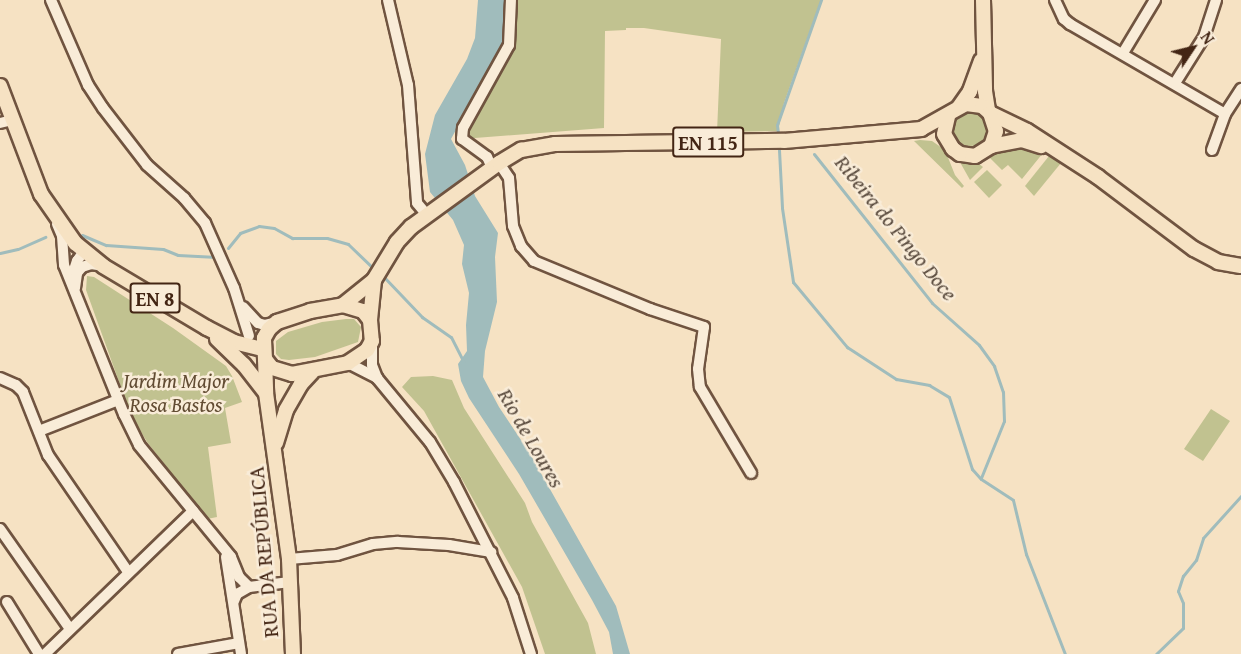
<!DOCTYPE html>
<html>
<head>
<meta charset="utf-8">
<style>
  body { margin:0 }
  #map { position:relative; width:1241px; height:654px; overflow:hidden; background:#f6e2c3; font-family:"Gentium Book Plus",serif }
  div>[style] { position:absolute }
  .green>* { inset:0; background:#c1c290 }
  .round { border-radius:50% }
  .water>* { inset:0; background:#a0bcbc }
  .stream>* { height:3px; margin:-1.5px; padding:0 1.5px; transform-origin:1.5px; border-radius:1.5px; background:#a0bcbc }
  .roads { filter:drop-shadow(2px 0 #705440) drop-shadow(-2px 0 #705440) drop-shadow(0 2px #705440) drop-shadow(0 -2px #705440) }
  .minor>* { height:10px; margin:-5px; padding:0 5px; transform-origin:5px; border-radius:5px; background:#f9ecd8 }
  .major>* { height:14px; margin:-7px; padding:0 7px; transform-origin:7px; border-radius:7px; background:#f6e2c3 }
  span { translate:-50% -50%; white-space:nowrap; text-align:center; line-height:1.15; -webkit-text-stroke:5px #f9ecd8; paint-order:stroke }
  .shield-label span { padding:2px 4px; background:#f9ecd8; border:2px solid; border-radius:4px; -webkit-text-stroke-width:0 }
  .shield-label { font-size:20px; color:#432514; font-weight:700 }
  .park-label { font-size:21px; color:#624c33; font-style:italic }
  .street-label { font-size:21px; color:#432514 }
  .water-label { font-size:22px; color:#5a4b3e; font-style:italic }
  .north { position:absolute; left:1163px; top:18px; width:60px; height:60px; -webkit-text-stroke:4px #f9ecd8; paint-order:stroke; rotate:55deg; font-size:16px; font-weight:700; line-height:24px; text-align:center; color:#432514 }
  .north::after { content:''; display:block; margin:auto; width:21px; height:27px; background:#432514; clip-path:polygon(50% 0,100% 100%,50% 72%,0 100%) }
</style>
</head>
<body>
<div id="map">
  <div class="green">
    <div style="clip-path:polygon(511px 0,821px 0,784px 103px,778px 131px,717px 132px,721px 39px,644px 28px,626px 28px,626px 30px,605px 31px,604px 128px,462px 139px,509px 45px)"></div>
    <div class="round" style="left:953px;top:112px;width:34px;height:34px"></div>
    <div style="clip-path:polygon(920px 140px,932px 141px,945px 150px,955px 175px,964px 186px,962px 188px,914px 141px)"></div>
    <div style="clip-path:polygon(1016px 145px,1043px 153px,1022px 179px,1008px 165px,1002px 170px,990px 158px,996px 150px)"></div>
    <div style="clip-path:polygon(1049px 156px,1061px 163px,1034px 196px,1025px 186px)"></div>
    <div style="clip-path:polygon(974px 160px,983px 167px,970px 180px,961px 164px,962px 161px)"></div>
    <div style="clip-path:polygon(987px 170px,1002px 185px,989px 198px,974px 182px)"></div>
    <div style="clip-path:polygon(87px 276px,94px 277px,173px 328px,226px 366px,232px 376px,242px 402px,225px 408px,231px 443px,208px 447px,217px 517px,207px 519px,147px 442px,131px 415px,86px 290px)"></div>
    <div style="clip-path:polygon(346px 319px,354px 319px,361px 327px,358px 342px,315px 357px,289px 360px,281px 359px,276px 354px,276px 341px,288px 332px,322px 322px)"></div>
    <div style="clip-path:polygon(433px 376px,452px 380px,464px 408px,525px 503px,532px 522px,588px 623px,596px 654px,545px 654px,522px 587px,424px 411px,402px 387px,411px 377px)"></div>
    <div style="clip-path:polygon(1211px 409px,1230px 421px,1203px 461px,1184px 449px)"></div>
  </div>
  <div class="water">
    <div style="clip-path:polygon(478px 0,507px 0,504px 42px,451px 139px,465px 165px,475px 196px,498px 233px,495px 257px,497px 302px,485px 351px,483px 377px,499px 407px,529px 452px,616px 606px,630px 654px,613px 654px,609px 632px,592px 600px,519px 474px,469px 398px,461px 381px,458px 364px,467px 351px,466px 325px,469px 293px,462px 264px,464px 245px,453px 220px,430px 192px,425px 154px,435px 115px,467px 59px,475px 38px)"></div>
  </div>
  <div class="stream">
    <div style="left:778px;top:133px;width:8px;rotate:-97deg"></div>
    <div style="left:777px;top:125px;width:133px;rotate:-70.6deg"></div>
    <div style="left:779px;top:150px;width:58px;rotate:87deg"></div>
    <div style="left:782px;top:208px;width:75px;rotate:81.5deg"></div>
    <div style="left:793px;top:282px;width:85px;rotate:50.3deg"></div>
    <div style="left:847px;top:347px;width:59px;rotate:33.1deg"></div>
    <div style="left:896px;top:379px;width:34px;rotate:10deg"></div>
    <div style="left:929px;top:385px;width:23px;rotate:31deg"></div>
    <div style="left:949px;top:397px;width:76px;rotate:72.3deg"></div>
    <div style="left:972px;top:469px;width:13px;rotate:48deg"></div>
    <div style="left:981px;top:479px;width:38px;rotate:33deg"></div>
    <div style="left:1013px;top:500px;width:56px;rotate:76.5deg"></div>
    <div style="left:1026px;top:554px;width:107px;rotate:68.7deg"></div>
    <div style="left:814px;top:154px;width:190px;rotate:51.6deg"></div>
    <div style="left:932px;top:303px;width:63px;rotate:41.8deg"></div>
    <div style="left:979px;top:345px;width:26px;rotate:54deg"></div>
    <div style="left:994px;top:366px;width:28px;rotate:71deg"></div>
    <div style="left:1003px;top:392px;width:29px;rotate:88deg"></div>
    <div style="left:1004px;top:421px;width:61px;rotate:112deg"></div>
    <div style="left:82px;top:235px;width:26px;rotate:23deg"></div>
    <div style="left:106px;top:245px;width:57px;rotate:4deg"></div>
    <div style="left:163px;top:249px;width:16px;rotate:22deg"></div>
    <div style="left:178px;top:255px;width:39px;rotate:3deg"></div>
    <div style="left:228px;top:248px;width:19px;rotate:-51deg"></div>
    <div style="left:240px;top:233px;width:20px;rotate:-20deg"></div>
    <div style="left:259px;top:226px;width:15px;rotate:8deg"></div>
    <div style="left:274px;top:228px;width:21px;rotate:29deg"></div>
    <div style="left:292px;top:238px;width:35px"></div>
    <div style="left:327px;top:238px;width:22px;rotate:16deg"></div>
    <div style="left:348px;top:244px;width:37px;rotate:44deg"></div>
    <div style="left:0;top:253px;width:18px;rotate:-13deg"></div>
    <div style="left:18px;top:249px;width:30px;rotate:-24deg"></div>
    <div style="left:383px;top:276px;width:57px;rotate:46.4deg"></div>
    <div style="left:422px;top:317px;width:35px;rotate:35deg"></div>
    <div style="left:451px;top:337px;width:27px;rotate:63deg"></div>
    <div style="left:1156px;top:654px;width:37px;rotate:-44deg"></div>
    <div style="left:1183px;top:628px;width:25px;rotate:-90deg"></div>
    <div style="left:1183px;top:603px;width:13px;rotate:-113deg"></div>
    <div style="left:1178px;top:591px;width:16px;rotate:-72deg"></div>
    <div style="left:1183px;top:576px;width:21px;rotate:-51deg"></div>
    <div style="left:1196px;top:560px;width:23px;rotate:-72deg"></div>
    <div style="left:1203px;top:538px;width:57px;rotate:-47.9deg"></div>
  </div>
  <div class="roads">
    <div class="minor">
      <div style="left:51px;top:0;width:93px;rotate:66.5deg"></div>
      <div style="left:88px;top:85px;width:27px;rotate:57deg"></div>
      <div style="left:103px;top:108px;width:72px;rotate:52.3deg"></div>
      <div style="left:147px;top:165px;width:50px;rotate:41.7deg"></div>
      <div style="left:184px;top:198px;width:33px;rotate:50deg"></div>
      <div style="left:205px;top:223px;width:71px;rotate:66deg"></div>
      <div style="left:234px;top:288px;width:50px;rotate:72.6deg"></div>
      <div style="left:388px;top:0;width:87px;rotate:76.8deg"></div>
      <div style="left:408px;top:85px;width:118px;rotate:85.6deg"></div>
      <div style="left:417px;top:203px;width:16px;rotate:50deg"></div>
      <div style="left:1055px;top:0;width:21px;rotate:65deg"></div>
      <div style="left:1064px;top:19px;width:8px;rotate:40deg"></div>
      <div style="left:1070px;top:24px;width:179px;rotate:30.1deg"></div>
      <div style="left:1123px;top:53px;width:62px;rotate:-58.9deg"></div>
      <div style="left:1175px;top:83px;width:54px;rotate:-57.8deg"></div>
      <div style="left:1204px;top:37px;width:39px;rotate:-72deg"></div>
      <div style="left:0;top:123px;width:12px;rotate:-14deg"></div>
      <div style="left:1212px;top:150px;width:38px;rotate:-70deg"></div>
      <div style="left:1225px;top:114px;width:30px;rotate:-57deg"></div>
      <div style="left:499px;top:163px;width:18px;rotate:56deg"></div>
      <div style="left:509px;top:178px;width:48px;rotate:85.2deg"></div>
      <div style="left:513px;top:226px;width:22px;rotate:68deg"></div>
      <div style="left:521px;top:246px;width:20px;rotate:49deg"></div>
      <div style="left:534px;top:261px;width:126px;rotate:22.5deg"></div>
      <div style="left:650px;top:309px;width:57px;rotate:18.4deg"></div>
      <div style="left:704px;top:327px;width:42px;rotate:98.1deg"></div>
      <div style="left:698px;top:369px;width:18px;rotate:84deg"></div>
      <div style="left:700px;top:387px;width:100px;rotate:59.3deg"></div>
      <div style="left:492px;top:168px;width:12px;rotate:-114deg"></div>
      <div style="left:487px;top:157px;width:31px;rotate:-144deg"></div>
      <div style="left:462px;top:139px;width:11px;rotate:-85deg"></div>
      <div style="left:463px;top:128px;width:95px;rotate:-61deg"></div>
      <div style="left:509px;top:45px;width:45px;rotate:-87.5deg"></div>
      <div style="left:57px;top:224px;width:13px;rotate:67deg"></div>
      <div style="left:62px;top:236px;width:29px;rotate:86deg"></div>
      <div style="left:64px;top:265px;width:161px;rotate:68.1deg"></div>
      <div style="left:124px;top:414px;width:34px;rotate:64deg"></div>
      <div style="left:139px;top:445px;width:145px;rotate:50.6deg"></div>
      <div style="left:231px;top:557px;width:22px;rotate:68deg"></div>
      <div style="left:239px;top:577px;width:14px;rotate:45deg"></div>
      <div style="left:72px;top:276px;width:16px;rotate:-72deg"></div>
      <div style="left:77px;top:261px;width:12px;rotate:-55deg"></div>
      <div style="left:75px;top:288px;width:15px;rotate:-82deg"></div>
      <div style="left:77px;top:273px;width:8px;rotate:-50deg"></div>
      <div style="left:82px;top:267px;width:9px;rotate:-18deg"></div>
      <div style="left:91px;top:264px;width:12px;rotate:9deg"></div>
      <div style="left:243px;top:307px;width:22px;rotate:47deg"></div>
      <div style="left:258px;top:323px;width:6px;rotate:18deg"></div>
      <div style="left:264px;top:325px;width:13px;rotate:-13deg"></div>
      <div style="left:372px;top:341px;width:24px;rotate:90deg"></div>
      <div style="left:372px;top:365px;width:14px;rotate:69deg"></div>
      <div style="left:348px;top:363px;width:33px;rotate:27deg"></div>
      <div style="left:377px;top:378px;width:83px;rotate:50.4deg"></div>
      <div style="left:430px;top:442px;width:47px;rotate:59deg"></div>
      <div style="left:454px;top:482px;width:130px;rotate:63deg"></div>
      <div style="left:513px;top:598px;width:59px;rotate:72.2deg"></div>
      <div style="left:0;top:378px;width:17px;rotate:24deg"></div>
      <div style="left:16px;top:385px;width:10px;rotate:45deg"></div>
      <div style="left:23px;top:392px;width:68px;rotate:68.4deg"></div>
      <div style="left:48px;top:455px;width:142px;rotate:55.6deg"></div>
      <div style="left:39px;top:431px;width:85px;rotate:-21.4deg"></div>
      <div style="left:0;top:529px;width:122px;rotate:55deg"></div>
      <div style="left:226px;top:557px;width:98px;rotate:81.2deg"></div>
      <div style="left:289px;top:559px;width:48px;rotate:-4.8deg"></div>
      <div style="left:337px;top:555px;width:38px;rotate:-17deg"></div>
      <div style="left:373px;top:544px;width:25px;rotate:-5deg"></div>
      <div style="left:398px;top:542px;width:51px;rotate:3.4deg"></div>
      <div style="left:449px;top:545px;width:43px;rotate:9.5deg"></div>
      <div style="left:234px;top:601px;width:8px;rotate:-67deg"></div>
      <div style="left:237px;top:594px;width:14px;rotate:-30deg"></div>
      <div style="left:249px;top:587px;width:41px;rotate:-7deg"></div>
      <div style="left:7px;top:602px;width:61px;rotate:58.4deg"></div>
      <div style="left:45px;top:654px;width:206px;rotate:-44deg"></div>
      <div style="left:178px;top:654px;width:62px;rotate:-10.2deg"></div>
    </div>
    <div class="major">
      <div style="left:983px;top:0;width:91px;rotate:88.7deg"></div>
      <div style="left:985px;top:91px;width:20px;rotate:81deg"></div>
      <div style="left:0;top:86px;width:116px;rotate:69.2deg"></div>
      <div style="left:41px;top:194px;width:60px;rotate:55.2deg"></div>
      <div style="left:75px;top:243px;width:36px;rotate:39deg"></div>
      <div style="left:103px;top:266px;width:121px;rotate:30.8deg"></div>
      <div style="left:207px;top:328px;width:30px;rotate:27deg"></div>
      <div style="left:234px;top:342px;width:30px;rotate:14deg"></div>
      <div style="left:959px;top:107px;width:19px;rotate:-55deg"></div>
      <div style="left:970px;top:91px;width:32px;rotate:-70deg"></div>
      <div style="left:990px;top:113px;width:41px;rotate:25.9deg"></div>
      <div style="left:1027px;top:131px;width:85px;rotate:32.9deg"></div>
      <div style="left:1098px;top:177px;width:120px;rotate:36.9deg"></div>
      <div style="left:1194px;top:249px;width:27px;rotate:28deg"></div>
      <div style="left:1218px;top:262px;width:23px;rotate:10deg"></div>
      <div style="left:991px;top:146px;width:32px;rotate:-11deg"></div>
      <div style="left:1022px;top:140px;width:20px;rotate:18deg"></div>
      <div style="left:343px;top:305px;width:40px;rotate:-39deg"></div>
      <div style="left:374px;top:280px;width:44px;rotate:-58.8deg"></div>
      <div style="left:397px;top:242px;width:21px;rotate:-47deg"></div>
      <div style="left:411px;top:227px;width:109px;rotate:-36deg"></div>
      <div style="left:499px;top:163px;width:26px;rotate:-31deg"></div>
      <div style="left:521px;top:150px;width:35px;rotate:-10deg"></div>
      <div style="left:555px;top:144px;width:229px;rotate:-0.8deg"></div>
      <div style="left:784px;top:141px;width:138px;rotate:-5deg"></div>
      <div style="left:921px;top:129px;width:51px;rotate:-29.1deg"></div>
      <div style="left:966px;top:104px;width:16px;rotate:7deg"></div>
      <div style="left:982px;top:106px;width:11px;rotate:41deg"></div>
      <div style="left:990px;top:113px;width:19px;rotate:72deg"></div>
      <div style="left:996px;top:131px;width:16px;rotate:108deg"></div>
      <div style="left:991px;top:146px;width:19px;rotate:148deg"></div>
      <div style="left:975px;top:156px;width:15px;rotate:-172deg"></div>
      <div style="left:960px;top:154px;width:9px;rotate:-144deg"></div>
      <div style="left:953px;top:149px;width:17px;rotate:-121deg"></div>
      <div style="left:944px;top:134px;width:18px;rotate:-77deg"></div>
      <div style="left:343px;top:305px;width:21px;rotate:17deg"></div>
      <div style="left:363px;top:311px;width:11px;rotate:52deg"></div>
      <div style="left:370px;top:320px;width:21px;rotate:85deg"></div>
      <div style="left:372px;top:341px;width:10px;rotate:119deg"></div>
      <div style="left:367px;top:350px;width:23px;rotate:146deg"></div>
      <div style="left:348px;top:363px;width:57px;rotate:168.9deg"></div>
      <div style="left:292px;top:374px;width:21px;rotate:-163deg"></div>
      <div style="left:272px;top:368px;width:11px;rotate:-128deg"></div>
      <div style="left:265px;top:359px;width:21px;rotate:-93deg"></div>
      <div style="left:264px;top:338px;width:10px;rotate:-61deg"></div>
      <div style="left:269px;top:329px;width:11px;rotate:-41deg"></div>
      <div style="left:277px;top:322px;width:35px;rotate:-18deg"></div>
      <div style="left:310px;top:311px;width:34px;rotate:-10deg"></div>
      <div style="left:370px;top:320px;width:40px;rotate:-84.3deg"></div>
      <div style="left:217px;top:339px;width:37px;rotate:44deg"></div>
      <div style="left:244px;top:365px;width:36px;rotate:52deg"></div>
      <div style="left:265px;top:359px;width:34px;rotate:88deg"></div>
      <div style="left:266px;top:393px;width:168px;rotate:82.1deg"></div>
      <div style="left:289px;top:559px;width:95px;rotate:87.6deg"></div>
      <div style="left:276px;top:443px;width:34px;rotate:-73deg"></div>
      <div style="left:286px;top:410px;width:30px;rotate:-60deg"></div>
      <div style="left:301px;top:384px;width:16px;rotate:-47deg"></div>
    </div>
  </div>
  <div class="shield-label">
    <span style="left:708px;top:142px">EN 115</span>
    <span style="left:155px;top:298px">EN 8</span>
  </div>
  <div class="park-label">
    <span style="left:176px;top:393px">Jardim Major<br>Rosa Bastos</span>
  </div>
  <div class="street-label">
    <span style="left:264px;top:552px;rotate:-95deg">RUA DA REPÚBLICA</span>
  </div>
  <div class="water-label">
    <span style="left:896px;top:228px;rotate:51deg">Ribeira do Pingo Doce</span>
    <span style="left:531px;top:438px;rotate:60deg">Rio de Loures</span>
  </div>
  <div class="north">N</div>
</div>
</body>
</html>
